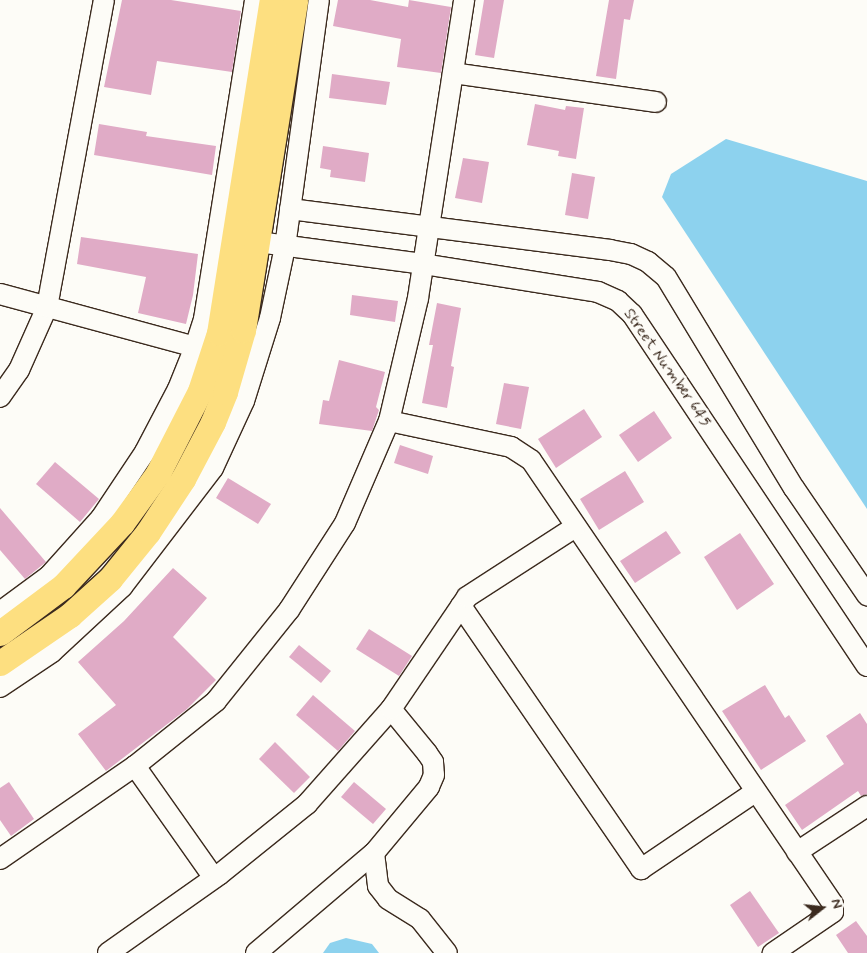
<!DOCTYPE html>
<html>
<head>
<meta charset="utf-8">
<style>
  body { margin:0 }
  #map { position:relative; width:867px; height:953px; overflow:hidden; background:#fdfcf7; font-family:Mynerve,sans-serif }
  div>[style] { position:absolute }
  .water>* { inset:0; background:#8dd2ee }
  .building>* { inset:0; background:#e0abc6 }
  .roads { filter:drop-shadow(1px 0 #3b2a1e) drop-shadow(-1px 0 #3b2a1e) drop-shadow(0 1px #3b2a1e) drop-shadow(0 -1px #3b2a1e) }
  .minor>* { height:20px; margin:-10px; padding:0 10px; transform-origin:10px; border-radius:10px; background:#fdfcf7 }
  .major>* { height:25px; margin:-12.5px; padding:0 12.5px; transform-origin:12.5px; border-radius:12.5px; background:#fddf80 }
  span { translate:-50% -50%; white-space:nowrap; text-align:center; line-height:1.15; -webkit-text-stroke:5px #fdfcf7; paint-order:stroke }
  .street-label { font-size:16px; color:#3b2a1e }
  .north { position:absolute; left:797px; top:883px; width:50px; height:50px; -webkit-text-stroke:4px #fdfcf7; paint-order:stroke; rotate:74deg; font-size:14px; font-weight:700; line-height:20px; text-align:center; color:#3b2a1e }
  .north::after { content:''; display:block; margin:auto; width:18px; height:22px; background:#3b2a1e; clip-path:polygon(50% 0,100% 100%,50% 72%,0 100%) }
</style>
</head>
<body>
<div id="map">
  <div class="water">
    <div style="clip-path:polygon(726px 139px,867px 181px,867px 509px,662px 197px,671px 174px)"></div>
    <div style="clip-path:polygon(346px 938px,372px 944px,379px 953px,323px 953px,330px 943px)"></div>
  </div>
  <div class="building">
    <div style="clip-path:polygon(122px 0,171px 0,241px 11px,232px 72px,157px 61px,151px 95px,104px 87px)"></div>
    <div style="clip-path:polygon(338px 0,370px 0,408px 7px,409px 0,451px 7px,441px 73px,397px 67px,401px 39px,333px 26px)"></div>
    <div style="clip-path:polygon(484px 0,504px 0,494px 58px,475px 55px)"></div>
    <div style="clip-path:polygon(609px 0,634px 0,630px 20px,624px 19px,616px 79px,596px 76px)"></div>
    <div style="clip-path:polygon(332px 74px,390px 82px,386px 105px,329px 98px)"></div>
    <div style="clip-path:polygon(535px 104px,565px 110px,566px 106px,584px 108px,576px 159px,558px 156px,559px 151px,527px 145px)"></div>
    <div style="clip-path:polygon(99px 124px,147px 132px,146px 136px,216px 146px,212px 175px,94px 155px)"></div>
    <div style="clip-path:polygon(323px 146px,369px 153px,365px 182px,330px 177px,331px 170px,320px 168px)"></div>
    <div style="clip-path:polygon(463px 158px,489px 162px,482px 203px,455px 198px)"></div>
    <div style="clip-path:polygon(572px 173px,595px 177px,588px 219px,565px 215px)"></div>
    <div style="clip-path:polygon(81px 237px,198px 254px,193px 295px,186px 324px,138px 313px,146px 277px,77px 264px)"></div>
    <div style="clip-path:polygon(352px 295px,398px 301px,395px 322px,350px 315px)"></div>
    <div style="clip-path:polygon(437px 303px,461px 308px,451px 366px,454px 367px,447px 408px,422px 403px,433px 345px,429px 345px)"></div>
    <div style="clip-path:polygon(339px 360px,385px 372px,376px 407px,379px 410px,372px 431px,319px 424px,323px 400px,329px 401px)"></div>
    <div style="clip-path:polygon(504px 383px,529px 387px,521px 429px,496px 424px)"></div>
    <div style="clip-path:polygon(584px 409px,602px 437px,556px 468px,538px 439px)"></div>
    <div style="clip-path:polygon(654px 411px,672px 438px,638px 462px,619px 435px)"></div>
    <div style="clip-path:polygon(400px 445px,433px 456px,428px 474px,394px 463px)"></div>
    <div style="clip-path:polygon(55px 462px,99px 499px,80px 522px,36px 484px)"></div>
    <div style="clip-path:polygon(625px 471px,644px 502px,599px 530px,580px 499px)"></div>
    <div style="clip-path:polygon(228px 478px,271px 504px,258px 524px,216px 498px)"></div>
    <div style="clip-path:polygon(0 508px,46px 562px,25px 579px,0 550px)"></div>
    <div style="clip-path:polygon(666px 531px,681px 553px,635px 583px,620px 561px)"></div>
    <div style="clip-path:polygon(740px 533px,774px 584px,737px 610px,704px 557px)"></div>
    <div style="clip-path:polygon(173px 568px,207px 598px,173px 637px,216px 680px,187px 709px,106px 771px,78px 734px,116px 705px,78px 662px,124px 621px)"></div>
    <div style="clip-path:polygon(369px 629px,412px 656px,399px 676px,356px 649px)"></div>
    <div style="clip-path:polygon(299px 645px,331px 671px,321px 683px,289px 657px)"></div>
    <div style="clip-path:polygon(765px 685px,785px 718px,789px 715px,806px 741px,761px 770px,722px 711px)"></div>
    <div style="clip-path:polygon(313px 695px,355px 731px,338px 751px,296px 715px)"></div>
    <div style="clip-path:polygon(860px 713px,867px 724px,867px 794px,861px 796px,858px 791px,802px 830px,785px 805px,844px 764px,826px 736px)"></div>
    <div style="clip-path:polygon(275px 742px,310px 777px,294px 793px,259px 759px)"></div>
    <div style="clip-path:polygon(9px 782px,34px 819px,11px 836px,0 820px,0 788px)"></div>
    <div style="clip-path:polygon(354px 782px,386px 809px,373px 824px,341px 797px)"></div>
    <div style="clip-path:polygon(750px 891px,779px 933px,758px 947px,730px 905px)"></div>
    <div style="clip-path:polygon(856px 921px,867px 936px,867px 953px,848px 953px,836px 935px)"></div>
  </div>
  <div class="roads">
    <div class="minor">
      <div style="left:453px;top:73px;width:205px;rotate:8.1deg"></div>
      <div style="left:290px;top:209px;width:323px;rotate:7.3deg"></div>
      <div style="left:610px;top:250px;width:21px;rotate:11deg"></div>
      <div style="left:631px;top:254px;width:19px;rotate:25deg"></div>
      <div style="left:648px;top:262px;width:23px;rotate:40deg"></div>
      <div style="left:666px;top:277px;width:247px;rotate:58.8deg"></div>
      <div style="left:794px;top:488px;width:130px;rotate:55.7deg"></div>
      <div style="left:258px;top:242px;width:166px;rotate:7.6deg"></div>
      <div style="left:423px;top:264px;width:177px;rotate:9.1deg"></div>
      <div style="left:598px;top:292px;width:22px;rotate:24deg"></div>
      <div style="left:618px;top:301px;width:19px;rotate:43deg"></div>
      <div style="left:632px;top:314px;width:423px;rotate:56.3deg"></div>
      <div style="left:0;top:294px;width:202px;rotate:15.2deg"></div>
      <div style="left:0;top:397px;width:33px;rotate:-55deg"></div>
      <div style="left:19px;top:370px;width:69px;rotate:-66deg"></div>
      <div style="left:47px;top:307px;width:312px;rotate:-79.5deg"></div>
      <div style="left:389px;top:421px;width:125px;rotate:12deg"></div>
      <div style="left:511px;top:447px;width:24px;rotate:33deg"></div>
      <div style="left:531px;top:460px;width:537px;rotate:55.78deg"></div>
      <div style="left:833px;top:904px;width:8px;rotate:90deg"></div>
      <div style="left:833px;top:912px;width:73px;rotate:145.7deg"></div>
      <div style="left:461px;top:606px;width:319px;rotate:55.6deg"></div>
      <div style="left:641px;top:869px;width:138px;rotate:-34deg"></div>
      <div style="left:0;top:612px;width:61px;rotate:-36.3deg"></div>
      <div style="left:49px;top:576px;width:78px;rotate:-48.1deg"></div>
      <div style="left:101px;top:518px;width:79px;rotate:-56.3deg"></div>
      <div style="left:145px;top:452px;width:71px;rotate:-62.4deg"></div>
      <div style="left:178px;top:389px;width:45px;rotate:-68deg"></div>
      <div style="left:195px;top:347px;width:29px;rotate:-72deg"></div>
      <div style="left:204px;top:319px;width:323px;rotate:-80.9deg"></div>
      <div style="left:0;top:687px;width:63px;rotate:-33.9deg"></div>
      <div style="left:52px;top:652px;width:96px;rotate:-42.9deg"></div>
      <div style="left:122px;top:587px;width:150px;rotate:-52.6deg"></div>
      <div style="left:213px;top:468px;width:74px;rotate:-65.2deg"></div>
      <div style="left:244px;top:401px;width:87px;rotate:-72.6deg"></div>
      <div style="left:270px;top:318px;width:73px;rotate:-78.1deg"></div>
      <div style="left:285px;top:247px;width:249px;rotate:-82.2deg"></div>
      <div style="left:391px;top:709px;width:57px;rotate:50.7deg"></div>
      <div style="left:427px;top:753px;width:11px;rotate:56deg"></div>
      <div style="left:433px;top:762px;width:13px;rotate:86deg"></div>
      <div style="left:434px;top:775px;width:13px;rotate:113deg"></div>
      <div style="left:429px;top:787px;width:86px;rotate:129.8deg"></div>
      <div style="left:374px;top:853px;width:33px;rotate:83deg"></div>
      <div style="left:378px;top:886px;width:16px;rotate:52deg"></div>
      <div style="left:388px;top:899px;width:38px;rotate:32deg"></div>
      <div style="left:420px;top:919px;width:43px;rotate:51.5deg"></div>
      <div style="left:135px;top:766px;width:137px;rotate:54.8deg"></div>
      <div style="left:797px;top:852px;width:84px;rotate:-33.3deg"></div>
      <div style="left:0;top:859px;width:164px;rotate:-34.6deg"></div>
      <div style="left:135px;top:766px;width:104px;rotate:-38.7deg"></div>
      <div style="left:216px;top:701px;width:117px;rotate:-51.3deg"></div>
      <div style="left:289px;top:610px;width:103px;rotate:-57.2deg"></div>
      <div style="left:345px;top:523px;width:111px;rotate:-66.7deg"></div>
      <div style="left:389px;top:421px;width:126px;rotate:-76.7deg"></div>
      <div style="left:418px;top:298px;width:302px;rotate:-81.2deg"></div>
      <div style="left:108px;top:953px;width:137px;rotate:-35.2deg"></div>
      <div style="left:220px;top:874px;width:112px;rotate:-38.8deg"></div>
      <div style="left:307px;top:804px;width:127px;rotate:-48.5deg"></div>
      <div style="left:391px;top:709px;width:135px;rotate:-55.8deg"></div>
      <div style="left:467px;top:597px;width:129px;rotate:-32.9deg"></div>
      <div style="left:256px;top:953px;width:155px;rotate:-40.3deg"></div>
    </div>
    <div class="major">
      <div style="left:0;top:633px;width:79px;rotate:-36.7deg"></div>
      <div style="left:63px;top:586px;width:86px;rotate:-46.9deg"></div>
      <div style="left:122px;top:523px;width:62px;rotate:-54.2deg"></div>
      <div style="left:158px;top:473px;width:92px;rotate:-62.9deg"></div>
      <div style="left:200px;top:391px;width:61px;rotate:-71.9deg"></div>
      <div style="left:219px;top:333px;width:337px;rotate:-81deg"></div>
      <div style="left:0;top:663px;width:85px;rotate:-34.4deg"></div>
      <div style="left:70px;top:615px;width:54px;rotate:-42deg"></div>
      <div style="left:110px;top:579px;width:60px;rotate:-51deg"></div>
      <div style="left:148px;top:532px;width:64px;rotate:-56.6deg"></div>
      <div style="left:183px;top:479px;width:64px;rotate:-62.2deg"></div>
      <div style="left:213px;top:422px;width:32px;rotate:-68deg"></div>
      <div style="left:225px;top:392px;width:65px;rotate:-73.8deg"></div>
      <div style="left:243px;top:330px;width:334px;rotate:-81deg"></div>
    </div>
  </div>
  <div class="street-label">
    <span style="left:667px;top:368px;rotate:55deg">Street Number 645</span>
  </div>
  <div class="north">N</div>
</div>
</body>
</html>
